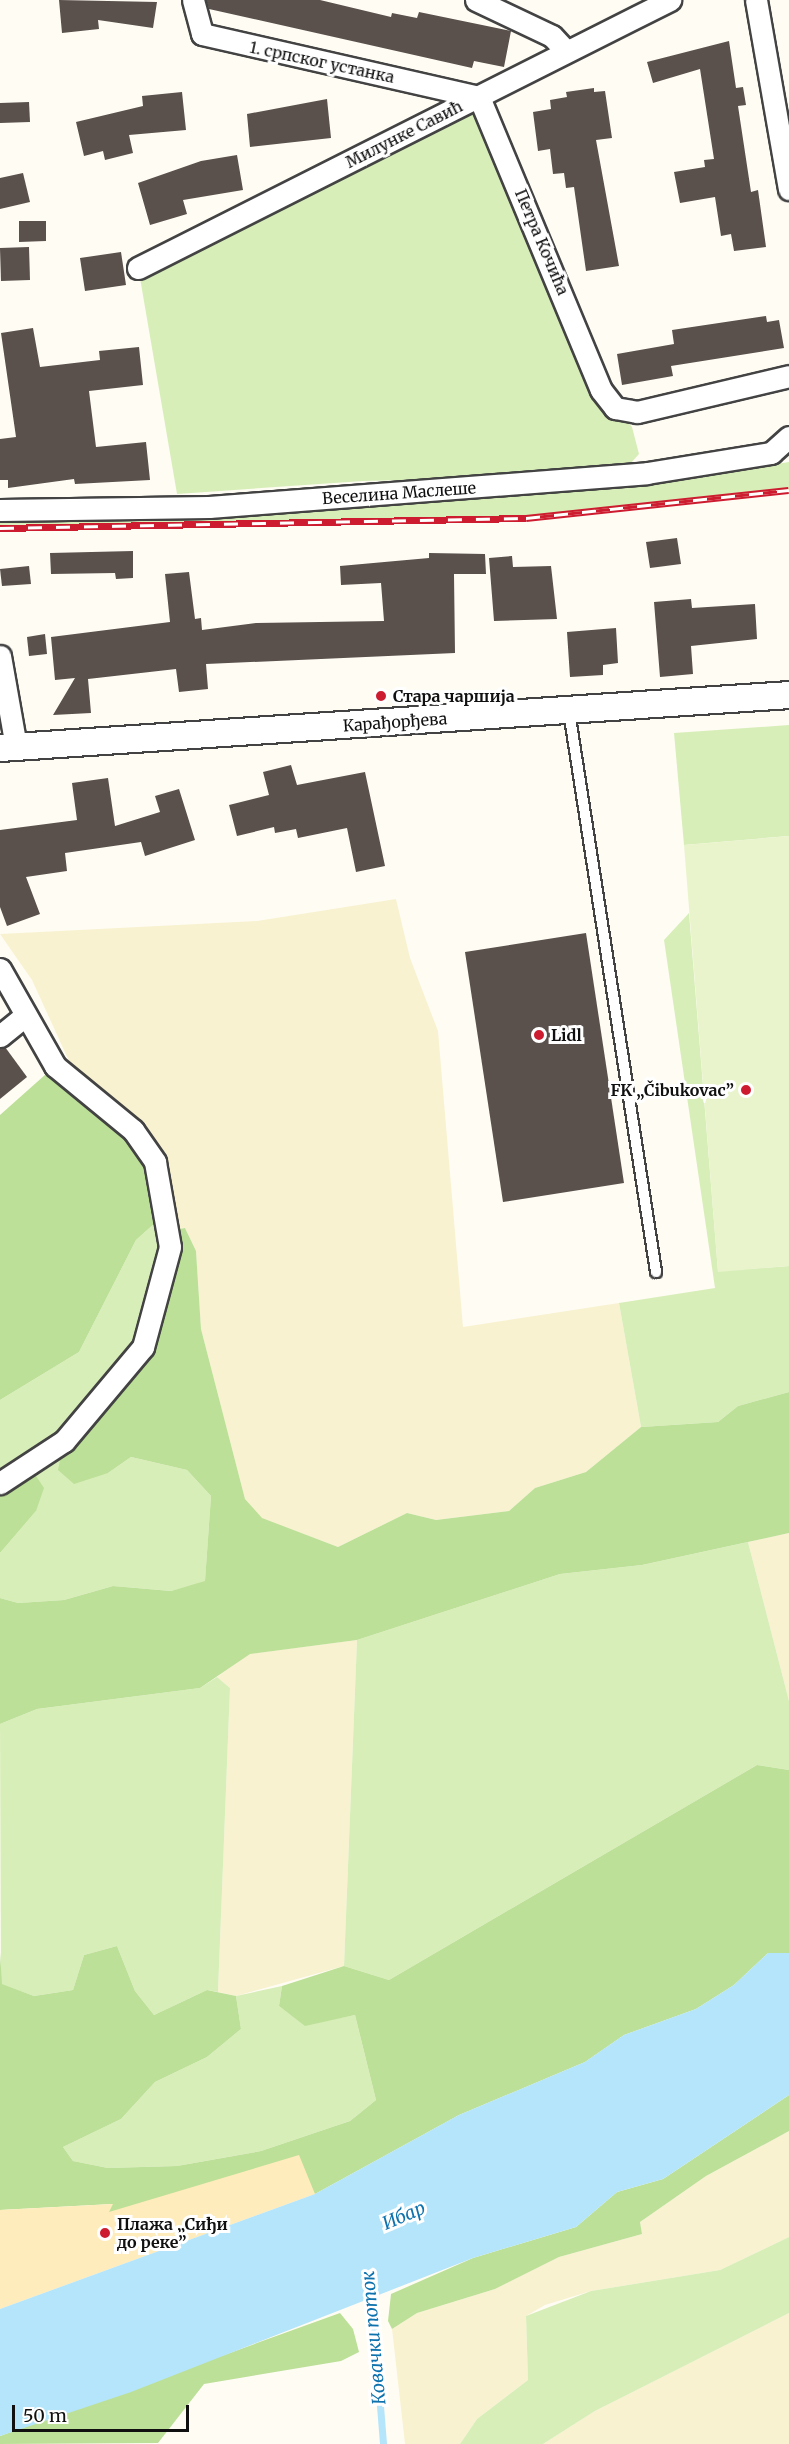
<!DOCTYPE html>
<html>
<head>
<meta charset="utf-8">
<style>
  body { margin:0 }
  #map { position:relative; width:789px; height:2444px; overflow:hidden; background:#fffcf4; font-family:Merriweather,serif }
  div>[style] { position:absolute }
  .farmland>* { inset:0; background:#f8f2d1 }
  .green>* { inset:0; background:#d8eeb9 }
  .forest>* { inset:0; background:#bce097 }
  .sand>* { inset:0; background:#ffecbc }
  .pitch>* { inset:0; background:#e9f4cc }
  .water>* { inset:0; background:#b4e5fb }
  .stream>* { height:7px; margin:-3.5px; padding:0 3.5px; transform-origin:3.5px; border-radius:3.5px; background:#b4e5fb }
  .building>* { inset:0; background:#5a504c }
  .roads { filter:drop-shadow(2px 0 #434343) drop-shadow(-2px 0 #434343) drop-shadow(0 2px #434343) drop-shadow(0 -2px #434343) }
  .service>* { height:10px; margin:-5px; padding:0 5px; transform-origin:5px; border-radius:5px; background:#fff }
  .minor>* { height:21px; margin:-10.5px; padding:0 10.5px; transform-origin:10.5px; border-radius:10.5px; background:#fff }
  .tertiary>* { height:26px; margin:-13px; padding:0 13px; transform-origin:13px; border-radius:13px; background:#fff }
  .rail>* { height:7px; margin-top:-3.5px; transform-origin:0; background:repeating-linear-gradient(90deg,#fff 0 14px,#cd1c30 0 28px); box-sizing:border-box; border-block:2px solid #cd1c30 }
  .dots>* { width:16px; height:16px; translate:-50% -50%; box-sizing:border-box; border:3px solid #fff; border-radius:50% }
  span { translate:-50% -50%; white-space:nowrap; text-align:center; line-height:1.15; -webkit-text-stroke:6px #fff; paint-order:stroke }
  .street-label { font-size:16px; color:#101010 }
  .poi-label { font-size:16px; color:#101010; font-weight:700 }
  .left { translate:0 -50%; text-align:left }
  .right { translate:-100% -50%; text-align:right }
  .water-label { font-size:18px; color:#0e72ae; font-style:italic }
  .scale { position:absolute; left:12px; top:2405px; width:177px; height:27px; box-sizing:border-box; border:3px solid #101010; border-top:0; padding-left:8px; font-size:18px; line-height:21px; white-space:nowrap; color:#101010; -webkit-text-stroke:4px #fff; paint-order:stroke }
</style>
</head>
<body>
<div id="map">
  <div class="farmland">
    <div style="clip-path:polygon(396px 899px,410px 958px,438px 1031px,463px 1327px,619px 1303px,641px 1427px,586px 1472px,535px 1488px,509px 1511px,436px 1520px,407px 1513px,338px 1547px,261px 1518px,245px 1499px,201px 1329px,196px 1251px,185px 1228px,168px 1231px,133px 1130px,69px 1061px,32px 980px,0 934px,257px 921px)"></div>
    <div style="clip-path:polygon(789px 1533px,789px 1701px,748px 1542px)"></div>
    <div style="clip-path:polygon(357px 1640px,344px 1966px,236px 1996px,218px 1992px,230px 1688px,217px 1677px,249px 1654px)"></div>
    <div style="clip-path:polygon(789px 2131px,789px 2237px,720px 2270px,591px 2291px,545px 2305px,526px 2316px,528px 2380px,477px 2419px,460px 2444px,405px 2444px,392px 2329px,417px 2313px,495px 2289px,559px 2257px,642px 2234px,640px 2222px,706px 2176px)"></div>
    <div style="clip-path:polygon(789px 2313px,789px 2444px,543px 2444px,595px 2411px)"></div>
  </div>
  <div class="green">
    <div style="clip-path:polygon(479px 97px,601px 390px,632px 427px,639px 454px,630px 464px,526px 477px,363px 481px,177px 494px,140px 278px)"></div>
    <div style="clip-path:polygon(789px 462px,789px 490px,526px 518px,0 525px,0 510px,661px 483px)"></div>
    <div style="clip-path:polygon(789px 725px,789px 836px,684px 845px,674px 733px)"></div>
    <div style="clip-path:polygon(689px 913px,718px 1271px,789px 1266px,789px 1392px,738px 1406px,718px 1422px,641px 1427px,619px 1303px,715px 1288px,664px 940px)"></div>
    <div style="clip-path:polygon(165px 1214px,170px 1247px,108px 1473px,131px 1457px,187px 1470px,211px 1496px,205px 1582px,171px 1591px,113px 1586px,64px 1600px,18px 1603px,0 1598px,0 1553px,36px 1511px,0 1483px,0 1400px,79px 1352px,136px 1240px)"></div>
    <div style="clip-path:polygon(748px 1542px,789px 1701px,789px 1770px,757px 1765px,389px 1980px,344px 1966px,357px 1640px,560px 1574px,642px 1565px)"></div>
    <div style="clip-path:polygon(217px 1677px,230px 1688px,218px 1992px,207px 1990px,154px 2015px,135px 1991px,117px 1946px,84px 1955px,73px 1990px,34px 1996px,1px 1984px,0 1724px,37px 1709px,200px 1688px)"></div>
    <div style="clip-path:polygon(282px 1986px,279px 2006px,305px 2025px,355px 2015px,376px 2100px,350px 2121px,261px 2151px,177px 2166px,108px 2168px,73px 2161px,63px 2147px,121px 2119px,155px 2082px,207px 2057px,241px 2029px,236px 1996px)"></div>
    <div style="clip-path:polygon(789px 2237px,789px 2313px,595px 2411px,543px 2444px,460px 2444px,477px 2419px,528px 2380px,526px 2316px,591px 2291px,720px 2270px)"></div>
  </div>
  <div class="forest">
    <div style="clip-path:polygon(55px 1066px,133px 1131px,165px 1214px,136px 1240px,79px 1352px,0 1400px,0 1115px)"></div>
    <div style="clip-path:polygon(185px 1228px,196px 1251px,201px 1329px,245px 1499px,262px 1518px,338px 1547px,407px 1513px,436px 1520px,509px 1511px,535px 1488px,586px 1472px,641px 1427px,718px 1422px,738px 1406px,789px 1392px,789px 1533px,642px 1565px,560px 1574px,357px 1640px,250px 1654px,200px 1688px,37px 1709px,0 1724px,0 1598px,18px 1603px,64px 1600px,113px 1586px,171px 1591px,205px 1581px,211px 1496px,187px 1470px,131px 1457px,108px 1473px,74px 1484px,58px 1470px,64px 1441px,143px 1347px,168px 1231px)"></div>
    <div style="clip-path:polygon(28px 1464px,44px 1488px,36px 1511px,0 1553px,0 1483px)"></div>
    <div style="clip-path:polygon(757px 1765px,789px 1770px,789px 1953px,768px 1953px,734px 1985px,696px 2009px,624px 2035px,585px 2062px,459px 2115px,315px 2194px,108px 2213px,112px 2204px,0 2210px,0 1952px,2px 1984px,34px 1996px,73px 1990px,84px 1955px,117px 1946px,135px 1991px,154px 2015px,207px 1990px,236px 1996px,241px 2029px,207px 2057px,155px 2082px,121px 2119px,63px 2147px,73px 2161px,108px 2168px,177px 2166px,261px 2151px,350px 2121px,376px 2100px,355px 2015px,305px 2026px,279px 2006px,282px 1986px,344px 1966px,389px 1980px)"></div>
    <div style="clip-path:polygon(789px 2095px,789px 2131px,706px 2176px,640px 2222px,642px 2234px,559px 2257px,495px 2289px,417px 2313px,392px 2329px,388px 2321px,391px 2294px,473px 2258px,576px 2227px,617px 2192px,663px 2179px)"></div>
    <div style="clip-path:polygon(340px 2313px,353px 2329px,359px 2352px,341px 2361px,204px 2384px,158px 2443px,0 2444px,0 2436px)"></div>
  </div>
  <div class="sand">
    <div style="clip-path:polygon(299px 2155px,315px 2194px,0 2309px,0 2210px,113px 2204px,109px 2212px)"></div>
  </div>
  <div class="pitch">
    <div style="clip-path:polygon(789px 836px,789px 1266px,718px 1272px,684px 845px)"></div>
  </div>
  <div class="water">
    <div style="clip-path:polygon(768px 1953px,789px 1953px,789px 2095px,663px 2179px,617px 2192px,576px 2227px,473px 2258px,131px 2392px,0 2436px,0 2309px,315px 2194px,459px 2115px,585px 2062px,624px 2035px,696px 2009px,734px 1985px)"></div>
  </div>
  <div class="stream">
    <div style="left:371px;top:2294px;width:150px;rotate:85.4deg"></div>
  </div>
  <div class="building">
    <div style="clip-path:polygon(59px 0,157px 2px,153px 28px,98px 20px,99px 29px,62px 33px)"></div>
    <div style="clip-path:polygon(206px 0,320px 0,391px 17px,392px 13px,417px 18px,419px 12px,511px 31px,504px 67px,474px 61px,472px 68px,209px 9px)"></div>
    <div style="clip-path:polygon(729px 41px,736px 88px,743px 87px,746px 105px,738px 106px,751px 192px,758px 190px,766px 247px,734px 251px,731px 234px,721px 236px,715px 197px,680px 203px,674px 172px,705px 167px,704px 160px,714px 159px,700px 69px,653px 83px,647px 62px)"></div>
    <div style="clip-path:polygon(594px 88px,594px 92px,605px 91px,612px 138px,596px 140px,619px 266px,586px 271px,574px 187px,566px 188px,564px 173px,553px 174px,550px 149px,538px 151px,533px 112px,551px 109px,550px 100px,567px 97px,566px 92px)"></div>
    <div style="clip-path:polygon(182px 92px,186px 130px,129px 135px,133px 153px,105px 160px,103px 151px,84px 156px,76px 122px,143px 106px,142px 96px)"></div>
    <div style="clip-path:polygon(327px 99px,331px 138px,250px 147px,247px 114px)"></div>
    <div style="clip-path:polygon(29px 102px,30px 122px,0 123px,0 103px)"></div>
    <div style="clip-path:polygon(237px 155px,243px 190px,183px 200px,187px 214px,150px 225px,138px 183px,201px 161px)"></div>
    <div style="clip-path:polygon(23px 173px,30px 202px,0 209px,0 178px)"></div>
    <div style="clip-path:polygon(19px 221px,46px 221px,46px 241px,19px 242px)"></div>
    <div style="clip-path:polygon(29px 247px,30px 280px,1px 281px,0 248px)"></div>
    <div style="clip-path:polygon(121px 252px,126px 285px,85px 291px,80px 258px)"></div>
    <div style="clip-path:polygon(766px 316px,767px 322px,779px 320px,784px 348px,671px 366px,673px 376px,622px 385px,617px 354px,674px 344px,672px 330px)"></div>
    <div style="clip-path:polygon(33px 328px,40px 367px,100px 360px,99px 351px,139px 347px,143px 385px,89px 391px,96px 447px,146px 442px,150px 480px,75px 484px,74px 479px,8px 488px,8px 480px,0 480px,0 439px,16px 437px,1px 333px)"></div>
    <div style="clip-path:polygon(677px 538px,681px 564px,650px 568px,646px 542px)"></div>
    <div style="clip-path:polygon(133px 551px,133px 578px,116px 579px,115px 573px,51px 574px,50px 553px)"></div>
    <div style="clip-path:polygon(429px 553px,485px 554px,486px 574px,454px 574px,455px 653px,206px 664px,208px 689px,179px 692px,176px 669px,88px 679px,91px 713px,53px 715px,75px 678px,55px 680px,51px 637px,170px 622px,165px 574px,189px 572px,195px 619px,201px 618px,202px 630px,256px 623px,384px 621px,381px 583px,341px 585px,340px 566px,429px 558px)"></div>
    <div style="clip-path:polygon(512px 556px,513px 567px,551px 566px,557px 619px,494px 621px,489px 558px)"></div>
    <div style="clip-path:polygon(29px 566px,31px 584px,2px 586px,0 569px)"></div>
    <div style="clip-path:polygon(691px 599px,692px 608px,755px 604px,757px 639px,691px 646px,693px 674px,660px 677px,654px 602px)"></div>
    <div style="clip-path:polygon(616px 628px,618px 663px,603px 665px,603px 675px,570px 677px,567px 632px)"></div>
    <div style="clip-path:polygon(45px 634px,47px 654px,29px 656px,27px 637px)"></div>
    <div style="clip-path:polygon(291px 765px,297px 785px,365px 772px,385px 866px,356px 872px,347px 828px,298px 838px,296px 829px,275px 833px,274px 827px,237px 836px,229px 805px,269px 795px,263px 772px)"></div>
    <div style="clip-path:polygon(108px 778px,115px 826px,160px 812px,155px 796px,179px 789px,195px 840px,145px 856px,141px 842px,65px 853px,67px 871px,26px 877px,40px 914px,7px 926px,0 907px,0 830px,77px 820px,72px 783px)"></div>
    <div style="clip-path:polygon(586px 933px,624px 1183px,503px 1202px,465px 952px)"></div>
    <div style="clip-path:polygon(5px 1047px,27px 1077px,0 1099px,0 1048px)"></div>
  </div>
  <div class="roads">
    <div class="service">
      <div style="left:569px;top:711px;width:568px;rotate:81.18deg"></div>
    </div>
    <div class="minor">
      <div style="left:193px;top:0;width:35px;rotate:75deg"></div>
      <div style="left:202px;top:34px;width:284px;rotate:12.8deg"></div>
      <div style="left:479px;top:97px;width:317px;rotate:67.4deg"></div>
      <div style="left:601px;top:390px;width:23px;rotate:52deg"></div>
      <div style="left:615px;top:408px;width:22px;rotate:10deg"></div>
      <div style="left:637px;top:412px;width:156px;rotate:-13.3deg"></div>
      <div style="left:476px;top:0;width:84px;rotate:25.3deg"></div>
      <div style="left:552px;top:36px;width:19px;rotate:47deg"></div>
      <div style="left:756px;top:0;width:192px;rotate:80.1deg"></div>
      <div style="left:138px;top:268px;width:596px;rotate:-26.74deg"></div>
      <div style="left:0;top:510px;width:209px;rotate:-0.8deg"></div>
      <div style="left:209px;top:507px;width:439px;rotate:-4.4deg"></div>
      <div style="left:647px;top:473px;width:126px;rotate:-9.2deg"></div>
      <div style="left:771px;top:453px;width:24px;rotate:-42deg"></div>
      <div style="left:0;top:656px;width:92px;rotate:80deg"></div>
      <div style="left:0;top:969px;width:112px;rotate:60.4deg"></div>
      <div style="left:55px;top:1066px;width:101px;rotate:39.4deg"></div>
      <div style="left:133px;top:1130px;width:39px;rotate:55deg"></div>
      <div style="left:155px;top:1162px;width:86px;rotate:80deg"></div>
      <div style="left:170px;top:1247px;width:104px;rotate:105.1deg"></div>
      <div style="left:143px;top:1347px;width:123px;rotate:130deg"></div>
      <div style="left:64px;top:1441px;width:77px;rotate:146.7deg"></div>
      <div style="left:0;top:1036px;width:33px;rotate:-39deg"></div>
    </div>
    <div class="tertiary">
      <div style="left:0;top:748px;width:791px;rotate:-3.84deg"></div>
    </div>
  </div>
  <div class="rail">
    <div style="left:0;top:528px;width:526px;rotate:-1.09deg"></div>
    <div style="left:526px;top:518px;width:264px;rotate:-6.1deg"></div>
  </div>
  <div class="dots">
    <div style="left:381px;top:696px;background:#cd1c30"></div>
    <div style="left:539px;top:1035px;background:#cd1c30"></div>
    <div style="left:746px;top:1090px;background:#cd1c30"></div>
    <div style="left:105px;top:2233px;background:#cd1c30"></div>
  </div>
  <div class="street-label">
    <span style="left:322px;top:62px;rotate:12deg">1. српског устанка</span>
    <span style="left:404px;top:134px;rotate:-27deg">Милунке Савић</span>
    <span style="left:542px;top:242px;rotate:67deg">Петра Кочића</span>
    <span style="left:399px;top:493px;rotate:-4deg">Веселина Маслеше</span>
    <span style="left:395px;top:722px;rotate:-4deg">Карађорђева</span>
  </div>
  <div class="poi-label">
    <span class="left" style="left:393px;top:696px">Стара чаршија</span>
    <span class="left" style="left:551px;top:1035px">Lidl</span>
    <span class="right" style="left:734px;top:1090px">FK „Čibukovac”</span>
    <span class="left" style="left:117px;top:2233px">Плажа „Сиђи<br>до реке”</span>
  </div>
  <div class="water-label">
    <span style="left:404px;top:2216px;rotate:-23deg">Ибар</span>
    <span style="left:374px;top:2338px;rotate:-95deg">Ковачки поток</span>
  </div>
  <div class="scale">50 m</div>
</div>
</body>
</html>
